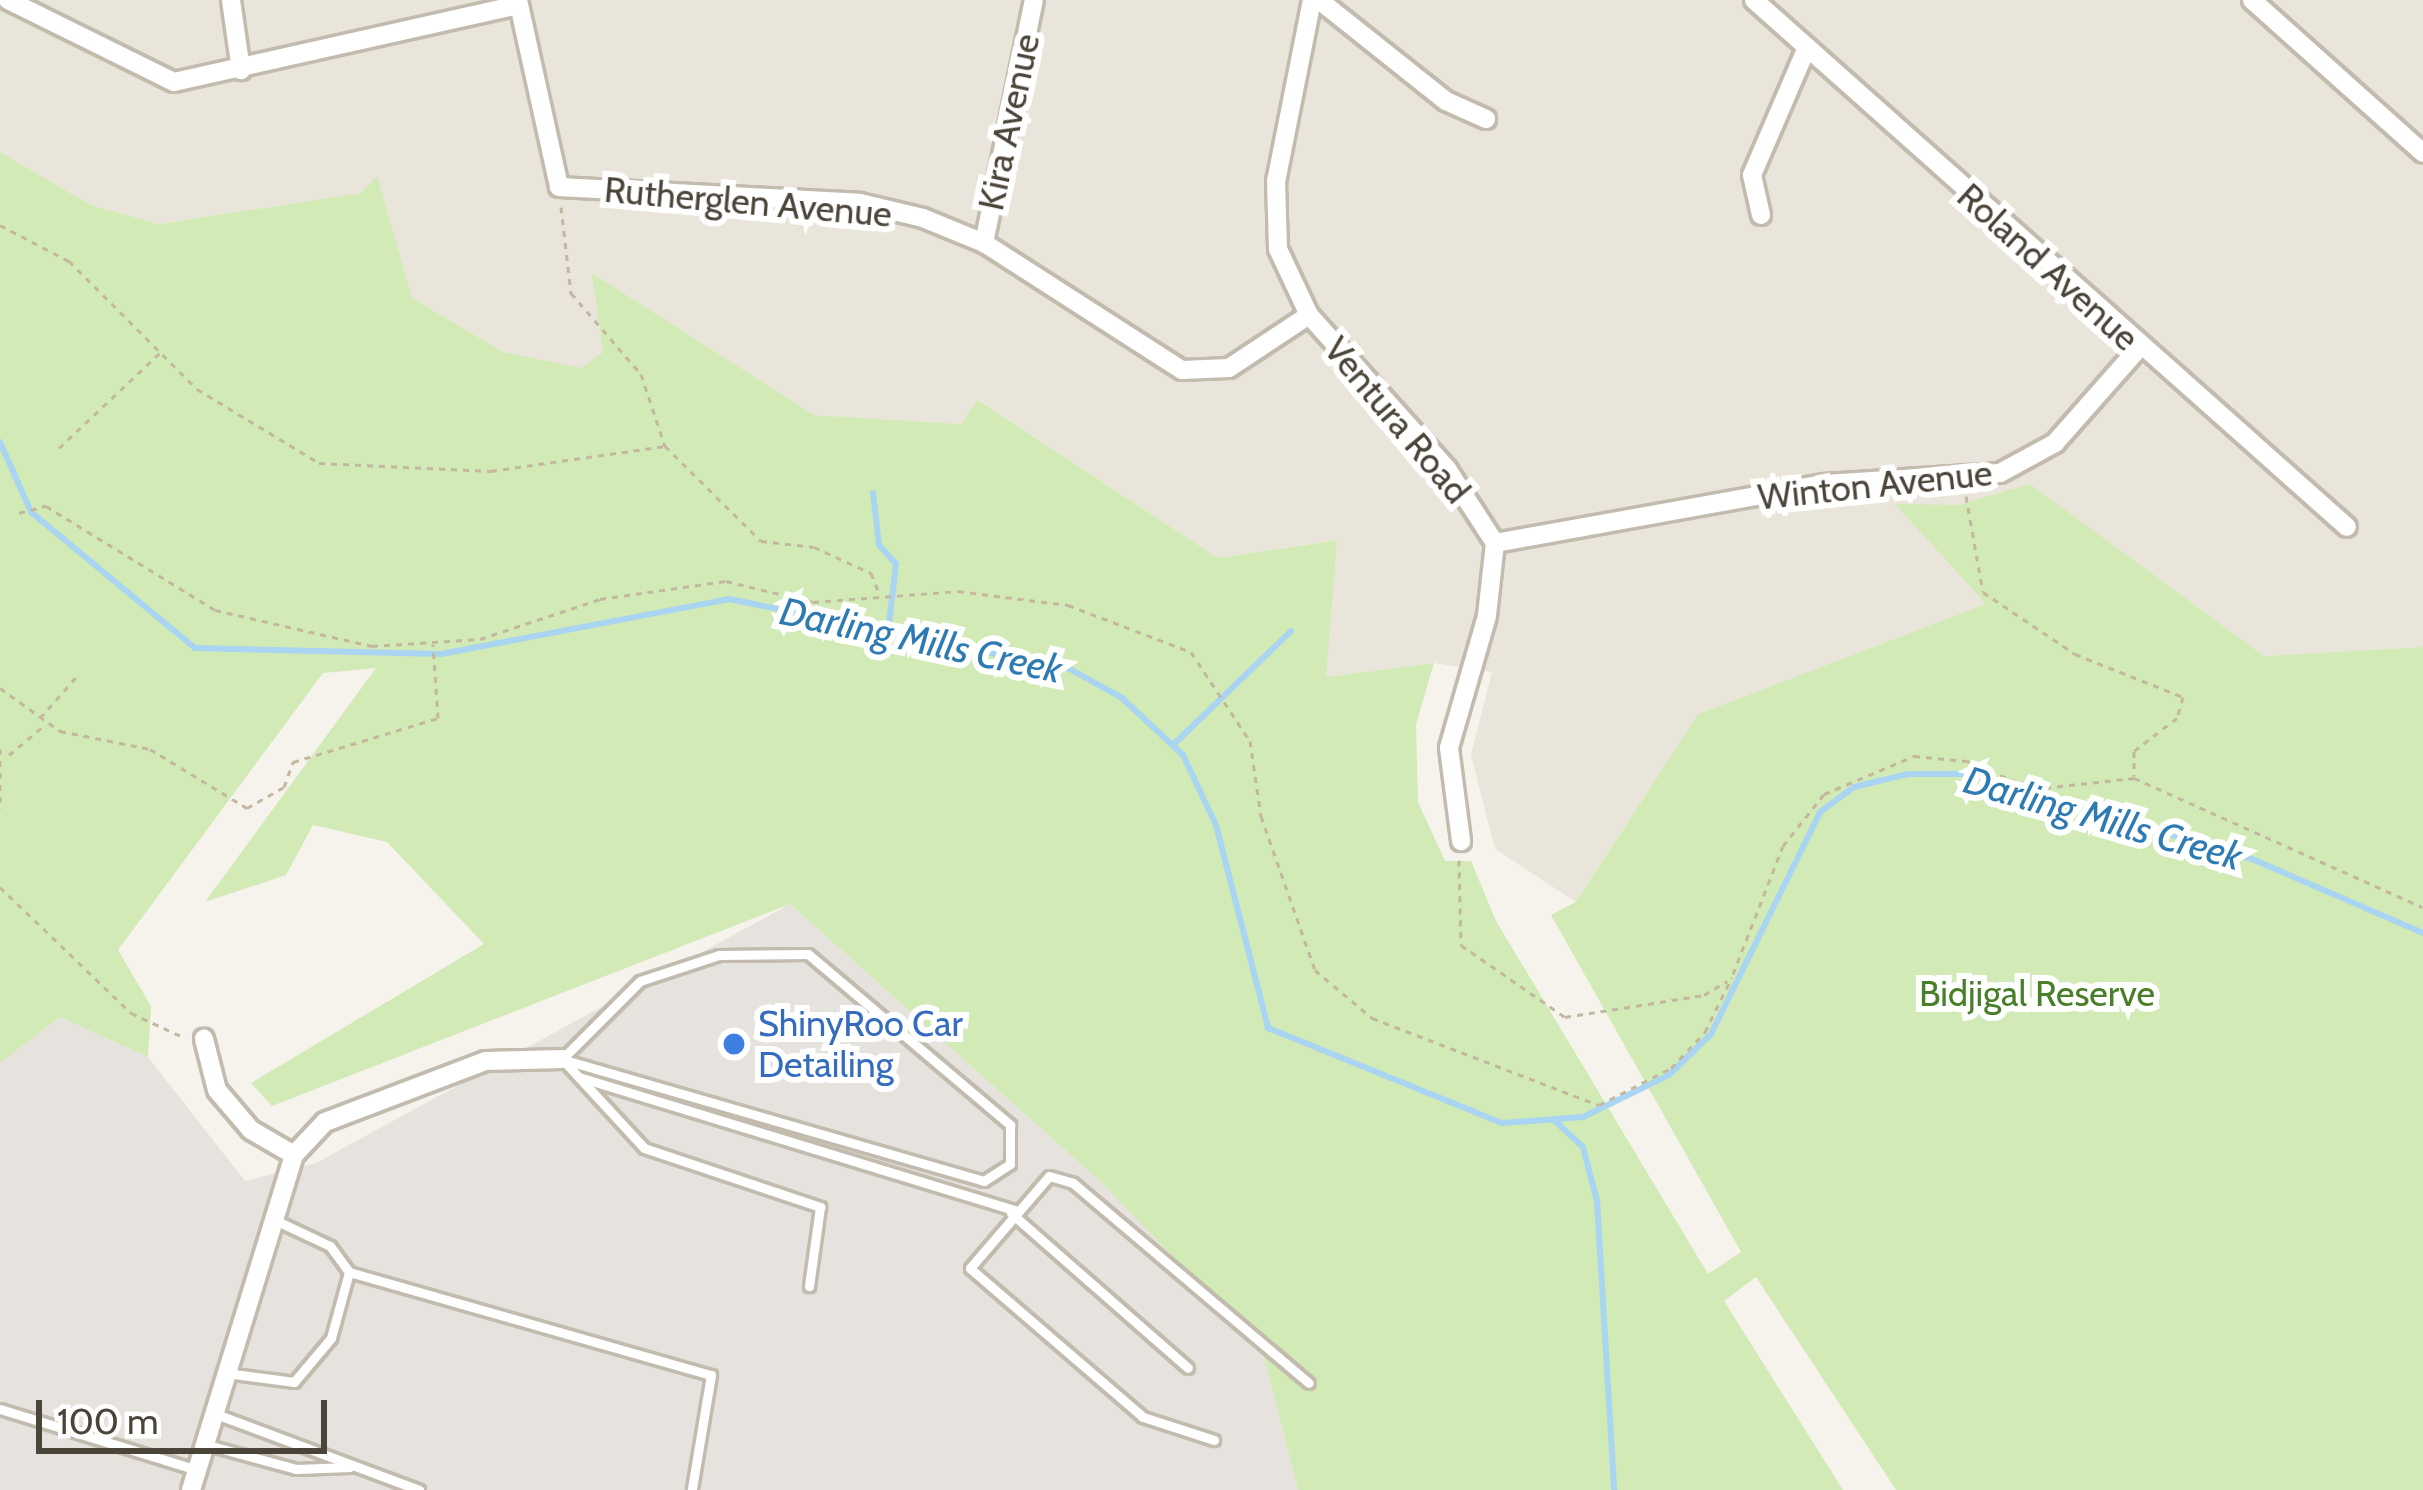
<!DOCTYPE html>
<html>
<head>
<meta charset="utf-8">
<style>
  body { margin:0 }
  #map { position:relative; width:2423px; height:1490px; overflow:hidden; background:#f6f3ec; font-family:Cabin,sans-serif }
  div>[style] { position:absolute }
  .residential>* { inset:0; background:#eae5da }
  .industrial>* { inset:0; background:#e6e2dd }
  .green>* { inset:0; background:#d2eab5 }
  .stream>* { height:6px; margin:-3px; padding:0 3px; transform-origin:3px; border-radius:3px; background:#a9d4f2 }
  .path>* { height:3px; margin-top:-1.5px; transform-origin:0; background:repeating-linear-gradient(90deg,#c4b79f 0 6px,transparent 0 12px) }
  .roads { filter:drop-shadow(3px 0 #c2bbae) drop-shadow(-3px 0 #c2bbae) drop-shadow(0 3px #c2bbae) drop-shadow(0 -3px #c2bbae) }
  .lane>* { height:9px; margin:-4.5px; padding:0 4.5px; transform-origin:4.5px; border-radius:4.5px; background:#fff }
  .street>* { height:18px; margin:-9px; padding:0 9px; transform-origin:9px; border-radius:9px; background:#fff }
  .dots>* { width:33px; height:33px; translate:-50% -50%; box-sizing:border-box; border:6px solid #fff; border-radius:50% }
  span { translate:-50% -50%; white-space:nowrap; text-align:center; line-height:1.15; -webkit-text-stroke:12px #fff; paint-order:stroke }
  .street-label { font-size:36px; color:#4b4439 }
  .park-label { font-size:36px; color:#4a7f2a }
  .shop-label { font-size:36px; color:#366cbe }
  .left { translate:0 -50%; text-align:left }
  .water-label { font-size:39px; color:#2e7ab2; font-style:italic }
  .scale { position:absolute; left:36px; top:1400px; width:291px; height:54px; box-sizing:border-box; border:6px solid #4b4439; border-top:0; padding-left:15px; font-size:36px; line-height:42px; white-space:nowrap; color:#4b4439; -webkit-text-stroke:9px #fff; paint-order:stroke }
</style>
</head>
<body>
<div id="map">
  <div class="residential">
    <div style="clip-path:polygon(0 0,2423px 0,2423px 647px,2264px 656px,2030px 485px,1959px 505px,1897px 505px,1987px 604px,1698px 714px,1576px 902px,1495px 849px,1471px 755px,1492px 672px,1434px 663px,1325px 677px,1336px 540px,1218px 558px,979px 400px,961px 424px,814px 415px,593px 274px,603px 352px,582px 369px,503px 352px,412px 298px,362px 193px,159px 224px,91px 205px,0 152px)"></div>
  </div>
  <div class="industrial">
    <div style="clip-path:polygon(790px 904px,1102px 1183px,1262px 1349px,1298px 1490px,0 1490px,0 1063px,60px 1017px,148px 1057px,245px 1181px,316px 1163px)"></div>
  </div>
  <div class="green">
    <div style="clip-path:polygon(0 152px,91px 205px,159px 224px,361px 193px,377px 176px,412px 298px,503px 352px,581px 368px,603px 352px,592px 273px,814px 415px,961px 424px,978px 400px,1218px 558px,1337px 540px,1326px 677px,1434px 663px,1416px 724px,1418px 802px,1445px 861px,1471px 861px,1496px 921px,1708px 1274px,1741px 1252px,1551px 915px,1576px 902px,1698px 714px,1986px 604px,1895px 504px,1959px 505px,2030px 484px,2264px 656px,2423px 647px,2423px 1490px,1896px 1490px,1756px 1277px,1724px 1301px,1843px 1490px,1298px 1490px,1262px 1349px,1102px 1183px,790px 904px,272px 1106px,251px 1083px,484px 944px,387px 842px,313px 825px,286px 875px,205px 902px,376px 668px,323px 673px,118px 950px,151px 1006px,148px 1057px,60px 1017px,0 1063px)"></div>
  </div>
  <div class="stream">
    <div style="left:0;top:442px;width:77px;rotate:66.1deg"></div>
    <div style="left:31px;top:512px;width:213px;rotate:39.7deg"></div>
    <div style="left:195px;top:648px;width:246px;rotate:1.4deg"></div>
    <div style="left:441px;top:654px;width:293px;rotate:-10.8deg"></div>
    <div style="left:729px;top:599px;width:348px;rotate:11.6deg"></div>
    <div style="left:1070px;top:669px;width:60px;rotate:29.1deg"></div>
    <div style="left:1122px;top:698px;width:83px;rotate:43.1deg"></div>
    <div style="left:1183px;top:755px;width:77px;rotate:64.8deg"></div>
    <div style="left:1216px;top:825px;width:210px;rotate:75.6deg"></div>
    <div style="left:1268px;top:1028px;width:253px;rotate:22.1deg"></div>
    <div style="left:1502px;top:1123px;width:81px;rotate:-4.2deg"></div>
    <div style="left:1583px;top:1117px;width:96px;rotate:-26deg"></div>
    <div style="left:1669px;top:1075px;width:59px;rotate:-44.3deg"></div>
    <div style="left:1711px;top:1034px;width:247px;rotate:-63.8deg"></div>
    <div style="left:1820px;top:812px;width:42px;rotate:-36.3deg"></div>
    <div style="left:1854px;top:787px;width:56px;rotate:-13.5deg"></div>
    <div style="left:1908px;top:774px;width:61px"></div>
    <div style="left:1969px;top:774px;width:295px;rotate:16.7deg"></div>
    <div style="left:2252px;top:859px;width:186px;rotate:23.4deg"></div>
    <div style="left:873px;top:493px;width:52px;rotate:83.4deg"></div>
    <div style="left:879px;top:545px;width:25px;rotate:48deg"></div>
    <div style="left:896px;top:564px;width:68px;rotate:96.7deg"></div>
    <div style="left:1173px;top:745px;width:164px;rotate:-44deg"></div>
    <div style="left:1555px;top:1121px;width:38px;rotate:43deg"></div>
    <div style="left:1583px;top:1147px;width:56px;rotate:75.5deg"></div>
    <div style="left:1597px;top:1201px;width:289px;rotate:86.6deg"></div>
  </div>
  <div class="path">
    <div style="left:561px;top:207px;width:87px;rotate:83.4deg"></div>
    <div style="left:571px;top:293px;width:107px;rotate:49.2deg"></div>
    <div style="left:641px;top:374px;width:76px;rotate:71.6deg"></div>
    <div style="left:665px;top:446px;width:135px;rotate:44.7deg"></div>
    <div style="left:761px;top:541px;width:53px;rotate:6.5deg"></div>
    <div style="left:814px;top:547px;width:63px;rotate:24.5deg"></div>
    <div style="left:871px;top:573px;width:22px;rotate:68deg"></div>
    <div style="left:0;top:225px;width:78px;rotate:27.6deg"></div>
    <div style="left:69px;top:261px;width:181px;rotate:45deg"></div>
    <div style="left:197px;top:389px;width:143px;rotate:31.2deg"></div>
    <div style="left:319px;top:463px;width:172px;rotate:2.7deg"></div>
    <div style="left:491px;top:471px;width:176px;rotate:-8.2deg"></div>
    <div style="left:59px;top:448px;width:143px;rotate:-43.3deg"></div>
    <div style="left:1966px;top:496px;width:97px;rotate:80deg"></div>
    <div style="left:1983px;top:592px;width:111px;rotate:34deg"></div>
    <div style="left:2075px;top:654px;width:116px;rotate:21.7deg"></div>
    <div style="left:2183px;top:697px;width:22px;rotate:106deg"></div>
    <div style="left:2177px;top:718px;width:54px;rotate:142.5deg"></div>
    <div style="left:2134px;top:751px;width:25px;rotate:90deg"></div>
    <div style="left:19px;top:513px;width:28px;rotate:-15deg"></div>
    <div style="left:46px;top:506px;width:198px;rotate:31.6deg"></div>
    <div style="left:215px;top:610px;width:161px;rotate:12.9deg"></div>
    <div style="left:372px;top:646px;width:108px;rotate:-3.7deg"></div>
    <div style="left:480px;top:639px;width:126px;rotate:-18.4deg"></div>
    <div style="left:600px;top:599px;width:127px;rotate:-8.1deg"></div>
    <div style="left:726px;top:581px;width:89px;rotate:13.6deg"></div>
    <div style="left:813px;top:602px;width:145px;rotate:-4.3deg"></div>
    <div style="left:958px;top:591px;width:111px;rotate:7.3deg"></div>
    <div style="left:1068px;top:605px;width:132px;rotate:20.9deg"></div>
    <div style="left:1191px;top:652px;width:107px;rotate:56.5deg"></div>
    <div style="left:1250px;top:741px;width:76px;rotate:81.7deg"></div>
    <div style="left:1261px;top:816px;width:163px;rotate:70.7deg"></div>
    <div style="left:1315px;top:970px;width:75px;rotate:40.1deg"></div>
    <div style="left:1372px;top:1018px;width:243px;rotate:21deg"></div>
    <div style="left:1599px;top:1105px;width:81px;rotate:-27.2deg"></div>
    <div style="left:1671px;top:1068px;width:50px;rotate:-46.6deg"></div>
    <div style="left:1705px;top:1032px;width:61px;rotate:-63.9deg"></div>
    <div style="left:0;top:688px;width:74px;rotate:35.6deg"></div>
    <div style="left:60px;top:731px;width:92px;rotate:11.3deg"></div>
    <div style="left:150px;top:749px;width:114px;rotate:31.3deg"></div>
    <div style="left:247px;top:808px;width:43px;rotate:-29.6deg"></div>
    <div style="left:284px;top:787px;width:27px;rotate:-70deg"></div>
    <div style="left:293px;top:762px;width:152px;rotate:-16.9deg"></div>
    <div style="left:438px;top:718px;width:74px;rotate:-93.9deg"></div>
    <div style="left:40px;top:718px;width:57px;rotate:-48.5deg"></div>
    <div style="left:0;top:749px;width:60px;rotate:90deg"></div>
    <div style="left:9px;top:755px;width:48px;rotate:-40deg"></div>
    <div style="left:1459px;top:860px;width:85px;rotate:88.7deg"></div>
    <div style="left:1461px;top:945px;width:126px;rotate:34.7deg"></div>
    <div style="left:1565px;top:1017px;width:141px;rotate:-9deg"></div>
    <div style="left:1704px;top:995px;width:27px;rotate:-31deg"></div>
    <div style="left:0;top:887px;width:182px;rotate:43.9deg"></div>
    <div style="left:131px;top:1013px;width:60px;rotate:24.8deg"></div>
    <div style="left:1733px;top:974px;width:137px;rotate:-68.7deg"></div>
    <div style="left:1783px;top:846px;width:66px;rotate:-51.7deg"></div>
    <div style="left:1824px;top:794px;width:98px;rotate:-22.9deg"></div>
    <div style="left:1914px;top:756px;width:53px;rotate:5.4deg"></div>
    <div style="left:1967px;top:761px;width:72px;rotate:23deg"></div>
    <div style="left:2033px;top:789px;width:102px;rotate:-6.2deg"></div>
    <div style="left:2134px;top:778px;width:316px;rotate:24.1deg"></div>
  </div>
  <div class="roads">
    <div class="lane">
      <div style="left:808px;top:954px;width:265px;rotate:40.2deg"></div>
      <div style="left:1010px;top:1125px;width:39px;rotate:90deg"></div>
      <div style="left:1010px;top:1164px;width:31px;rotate:147deg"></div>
      <div style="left:984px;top:1181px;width:439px;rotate:-163.9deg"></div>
      <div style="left:562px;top:1059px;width:110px;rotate:-45deg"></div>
      <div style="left:640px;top:981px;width:83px;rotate:-18.2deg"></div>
      <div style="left:719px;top:955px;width:89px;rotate:-0.6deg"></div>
      <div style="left:562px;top:1059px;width:121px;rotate:47.3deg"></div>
      <div style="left:644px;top:1148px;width:186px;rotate:18.5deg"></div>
      <div style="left:820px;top:1207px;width:80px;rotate:97.9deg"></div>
      <div style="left:579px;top:1077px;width:456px;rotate:17deg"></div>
      <div style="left:1011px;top:1213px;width:235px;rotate:41.2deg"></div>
      <div style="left:349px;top:1272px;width:376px;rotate:15.9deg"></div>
      <div style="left:711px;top:1375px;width:116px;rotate:99.5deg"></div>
      <div style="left:226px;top:1373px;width:69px;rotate:7.5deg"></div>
      <div style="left:294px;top:1382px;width:57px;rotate:-49.9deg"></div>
      <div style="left:331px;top:1338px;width:68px;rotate:-74.7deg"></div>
      <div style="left:349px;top:1272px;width:32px;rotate:-126deg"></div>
      <div style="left:330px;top:1246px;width:63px;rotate:-154.7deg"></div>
      <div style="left:0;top:1409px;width:206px;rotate:17.2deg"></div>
      <div style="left:216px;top:1414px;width:217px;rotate:20.5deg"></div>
      <div style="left:1214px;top:1440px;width:75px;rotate:-162.1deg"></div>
      <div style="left:1143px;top:1417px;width:228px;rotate:-139.3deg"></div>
      <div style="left:970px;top:1268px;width:121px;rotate:-49.3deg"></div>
      <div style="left:1049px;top:1176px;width:25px;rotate:16deg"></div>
      <div style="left:1073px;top:1183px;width:309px;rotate:40.3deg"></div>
      <div style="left:204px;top:1444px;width:95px;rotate:15.2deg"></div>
      <div style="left:296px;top:1469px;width:54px;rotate:-2.1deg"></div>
    </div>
    <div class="street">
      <div style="left:8px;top:0;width:185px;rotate:26.3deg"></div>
      <div style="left:174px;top:82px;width:353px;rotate:-12.6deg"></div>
      <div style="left:231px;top:0;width:71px;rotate:81.9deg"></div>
      <div style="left:518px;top:0;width:191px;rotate:77.6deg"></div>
      <div style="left:559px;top:187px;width:301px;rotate:3deg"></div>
      <div style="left:860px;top:203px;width:65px;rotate:13.4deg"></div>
      <div style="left:923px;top:218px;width:66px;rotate:22.3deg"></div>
      <div style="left:984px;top:243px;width:235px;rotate:32.7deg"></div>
      <div style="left:1182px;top:370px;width:47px;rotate:-2.4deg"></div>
      <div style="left:1229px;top:368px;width:96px;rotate:-33.5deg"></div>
      <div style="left:1312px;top:0;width:185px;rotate:101.2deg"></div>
      <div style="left:1276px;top:181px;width:68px;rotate:88.3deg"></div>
      <div style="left:1278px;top:249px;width:73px;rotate:64.8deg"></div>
      <div style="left:1309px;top:315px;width:207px;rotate:48.1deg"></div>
      <div style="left:1447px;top:469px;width:88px;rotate:57deg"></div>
      <div style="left:1495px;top:543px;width:73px;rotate:96.3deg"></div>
      <div style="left:1487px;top:616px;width:137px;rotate:106.1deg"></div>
      <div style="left:1449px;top:748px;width:94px;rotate:82.6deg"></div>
      <div style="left:1319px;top:0;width:162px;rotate:38.5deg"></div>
      <div style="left:1446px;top:101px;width:44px;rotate:24.2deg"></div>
      <div style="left:1754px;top:0;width:793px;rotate:41.63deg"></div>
      <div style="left:2252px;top:0;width:229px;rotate:41.8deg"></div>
      <div style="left:1761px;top:215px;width:41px;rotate:-102.7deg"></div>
      <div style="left:1752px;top:175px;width:139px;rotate:-66.7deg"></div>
      <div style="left:984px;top:243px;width:248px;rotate:-78.4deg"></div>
      <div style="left:1495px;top:543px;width:334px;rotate:-10.2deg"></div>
      <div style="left:1824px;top:484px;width:176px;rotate:-3.6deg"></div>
      <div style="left:2000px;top:473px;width:63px;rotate:-28.6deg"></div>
      <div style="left:2055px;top:443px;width:125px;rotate:-48.6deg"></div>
      <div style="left:294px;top:1155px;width:45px;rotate:-46.8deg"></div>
      <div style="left:325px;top:1122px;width:172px;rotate:-20.8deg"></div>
      <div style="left:486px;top:1061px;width:76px;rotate:-1.5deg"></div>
      <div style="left:191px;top:1490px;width:350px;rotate:-72.9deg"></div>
      <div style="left:294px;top:1155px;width:50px;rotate:-149.8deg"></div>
      <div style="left:251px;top:1130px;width:52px;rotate:-130.4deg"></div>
      <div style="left:217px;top:1090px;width:53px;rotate:-104.3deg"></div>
    </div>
  </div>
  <div class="dots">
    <div style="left:734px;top:1044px;background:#3f7fe0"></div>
  </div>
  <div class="street-label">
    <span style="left:1009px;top:122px;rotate:-78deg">Kira Avenue</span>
    <span style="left:748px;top:202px;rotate:5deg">Rutherglen Avenue</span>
    <span style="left:2048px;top:267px;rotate:42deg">Roland Avenue</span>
    <span style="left:1397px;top:420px;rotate:50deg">Ventura Road</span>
    <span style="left:1875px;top:485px;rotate:-6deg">Winton Avenue</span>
  </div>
  <div class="park-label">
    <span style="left:2037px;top:994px">Bidjigal Reserve</span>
  </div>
  <div class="shop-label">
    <span class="left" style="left:758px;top:1044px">ShinyRoo Car<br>Detailing</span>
  </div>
  <div class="water-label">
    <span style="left:921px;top:640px;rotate:12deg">Darling Mills Creek</span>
    <span style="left:2103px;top:818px;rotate:16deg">Darling Mills Creek</span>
  </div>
  <div class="scale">100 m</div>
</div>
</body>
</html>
